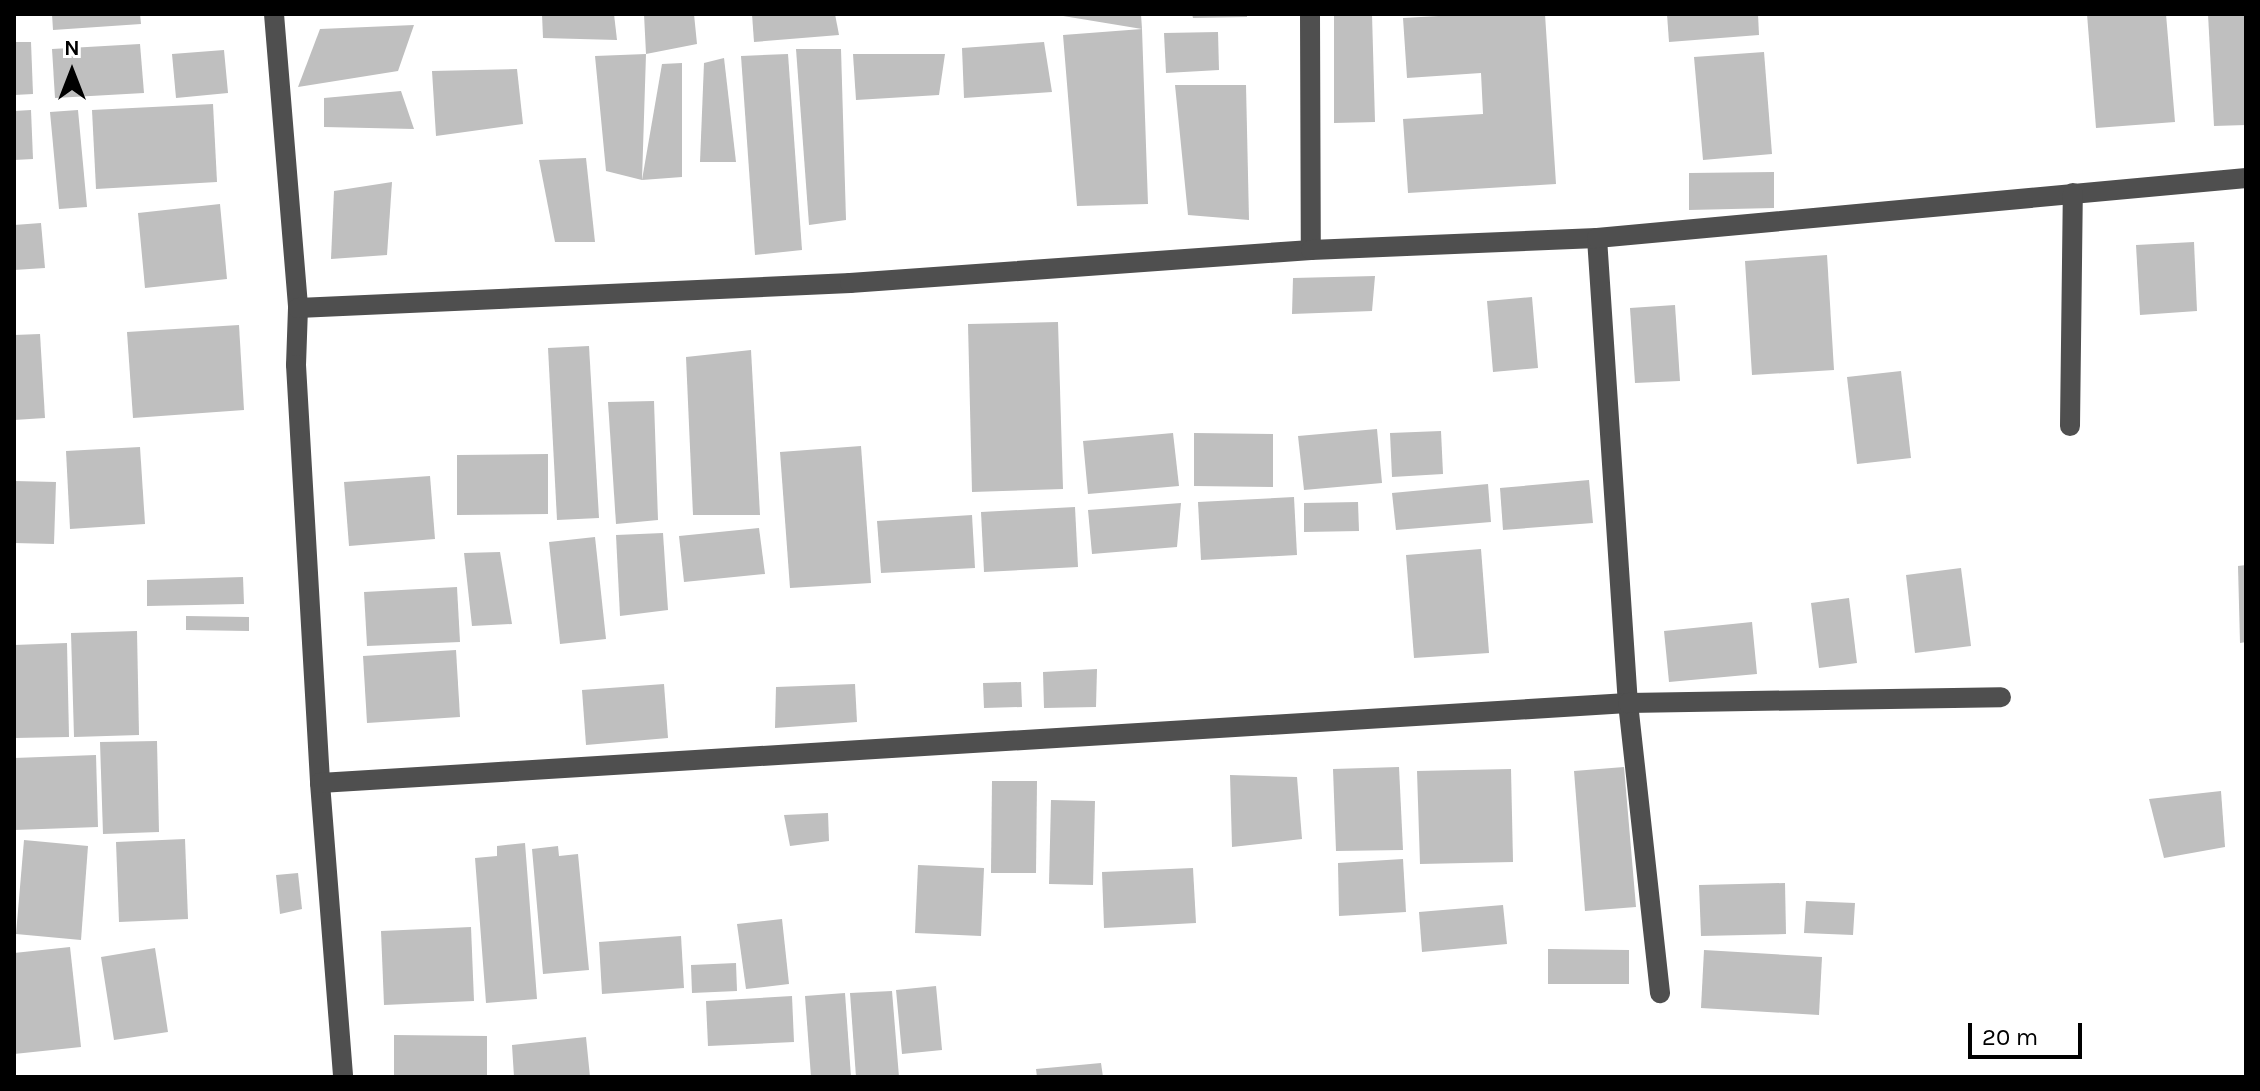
<!DOCTYPE html>
<html>
<head>
<meta charset="utf-8">
<style>
  body { margin:0 }
  #map { position:relative; width:2260px; height:1091px; overflow:hidden; background:#fff; font-family:Karla,sans-serif }
  div>[style] { position:absolute }
  .building>* { inset:0; background:#bfbfbf }
  .minor>* { height:20px; margin:-10px; padding:0 10px; transform-origin:10px; border-radius:10px; background:#4f4f4f }
  span { translate:-50% -50%; white-space:nowrap; text-align:center; line-height:1.15; -webkit-text-stroke:7px #fff; paint-order:stroke }
  .frame { position:absolute; inset:0; border:16px solid #000; pointer-events:none }
  .north { position:absolute; left:32px; top:32px; width:80px; height:80px; -webkit-text-stroke:6px #fff; paint-order:stroke; rotate:0deg; font-size:22px; font-weight:700; line-height:32px; text-align:center; color:#000 }
  .north::after { content:''; display:block; margin:auto; width:28px; height:36px; background:#000; clip-path:polygon(50% 0,100% 100%,50% 72%,0 100%) }
  .scale { position:absolute; left:1968px; top:1023px; width:114px; height:36px; box-sizing:border-box; border:4px solid #000; border-top:0; padding-left:10px; font-size:24px; line-height:28px; white-space:nowrap; color:#000; -webkit-text-stroke:6px #fff; paint-order:stroke }
</style>
</head>
<body>
<div id="map">
  <div class="building">
    <div style="clip-path:polygon(52px 14px,140px 14px,141px 24px,53px 30px)"></div>
    <div style="clip-path:polygon(542px 14px,614px 14px,617px 40px,543px 38px)"></div>
    <div style="clip-path:polygon(644px 14px,694px 14px,697px 44px,646px 54px,642px 180px,606px 171px,595px 56px,646px 54px)"></div>
    <div style="clip-path:polygon(752px 14px,835px 14px,839px 35px,754px 42px)"></div>
    <div style="clip-path:polygon(1051px 14px,1141px 14px,1142px 29px,1148px 204px,1077px 206px,1063px 35px,1142px 29px)"></div>
    <div style="clip-path:polygon(1192px 14px,1247px 14px,1247px 17px,1193px 18px)"></div>
    <div style="clip-path:polygon(1334px 14px,1372px 14px,1375px 122px,1334px 123px)"></div>
    <div style="clip-path:polygon(1474px 14px,1545px 14px,1556px 184px,1408px 193px,1403px 119px,1483px 114px,1481px 73px,1407px 78px,1403px 18px)"></div>
    <div style="clip-path:polygon(1667px 14px,1758px 14px,1759px 35px,1669px 42px)"></div>
    <div style="clip-path:polygon(2087px 14px,2166px 14px,2175px 122px,2096px 128px)"></div>
    <div style="clip-path:polygon(2208px 14px,2246px 14px,2246px 125px,2214px 126px)"></div>
    <div style="clip-path:polygon(414px 25px,398px 71px,298px 87px,320px 29px)"></div>
    <div style="clip-path:polygon(1218px 32px,1219px 70px,1166px 73px,1164px 33px)"></div>
    <div style="clip-path:polygon(14px 42px,31px 42px,33px 94px,14px 95px)"></div>
    <div style="clip-path:polygon(1044px 42px,1052px 92px,964px 98px,962px 48px)"></div>
    <div style="clip-path:polygon(140px 44px,144px 93px,55px 98px,52px 49px)"></div>
    <div style="clip-path:polygon(796px 49px,841px 49px,846px 220px,809px 225px)"></div>
    <div style="clip-path:polygon(224px 50px,228px 93px,176px 98px,172px 54px)"></div>
    <div style="clip-path:polygon(1764px 52px,1772px 154px,1703px 160px,1694px 57px)"></div>
    <div style="clip-path:polygon(788px 54px,802px 250px,755px 255px,741px 56px)"></div>
    <div style="clip-path:polygon(853px 54px,945px 54px,939px 95px,856px 100px)"></div>
    <div style="clip-path:polygon(724px 58px,736px 162px,700px 162px,704px 63px)"></div>
    <div style="clip-path:polygon(682px 63px,682px 177px,642px 180px,662px 64px)"></div>
    <div style="clip-path:polygon(517px 69px,523px 124px,436px 136px,432px 71px)"></div>
    <div style="clip-path:polygon(1175px 85px,1246px 85px,1249px 220px,1188px 215px)"></div>
    <div style="clip-path:polygon(401px 91px,414px 129px,324px 127px,324px 98px)"></div>
    <div style="clip-path:polygon(213px 104px,217px 182px,96px 189px,92px 110px)"></div>
    <div style="clip-path:polygon(31px 110px,33px 159px,14px 160px,14px 111px)"></div>
    <div style="clip-path:polygon(78px 110px,87px 207px,59px 209px,50px 112px)"></div>
    <div style="clip-path:polygon(586px 158px,595px 242px,555px 242px,539px 160px)"></div>
    <div style="clip-path:polygon(1774px 172px,1774px 208px,1689px 210px,1689px 173px)"></div>
    <div style="clip-path:polygon(392px 182px,387px 255px,331px 259px,334px 191px)"></div>
    <div style="clip-path:polygon(220px 204px,227px 279px,145px 288px,138px 213px)"></div>
    <div style="clip-path:polygon(41px 223px,45px 268px,14px 270px,14px 225px)"></div>
    <div style="clip-path:polygon(2194px 242px,2197px 311px,2140px 315px,2136px 245px)"></div>
    <div style="clip-path:polygon(1827px 255px,1834px 370px,1752px 375px,1745px 261px)"></div>
    <div style="clip-path:polygon(1375px 276px,1372px 311px,1292px 314px,1293px 278px)"></div>
    <div style="clip-path:polygon(1532px 297px,1538px 368px,1493px 372px,1487px 301px)"></div>
    <div style="clip-path:polygon(1675px 305px,1680px 381px,1635px 383px,1630px 308px)"></div>
    <div style="clip-path:polygon(1058px 322px,1063px 489px,972px 492px,968px 324px)"></div>
    <div style="clip-path:polygon(239px 325px,244px 410px,133px 418px,127px 332px)"></div>
    <div style="clip-path:polygon(40px 334px,45px 418px,14px 420px,14px 335px)"></div>
    <div style="clip-path:polygon(589px 346px,599px 518px,557px 520px,548px 348px)"></div>
    <div style="clip-path:polygon(751px 350px,760px 515px,693px 515px,686px 357px)"></div>
    <div style="clip-path:polygon(1901px 371px,1911px 458px,1857px 464px,1847px 377px)"></div>
    <div style="clip-path:polygon(654px 401px,658px 520px,616px 524px,608px 402px)"></div>
    <div style="clip-path:polygon(1377px 429px,1382px 483px,1304px 490px,1298px 436px)"></div>
    <div style="clip-path:polygon(1441px 431px,1443px 474px,1392px 477px,1390px 433px)"></div>
    <div style="clip-path:polygon(1173px 433px,1179px 486px,1088px 494px,1083px 441px)"></div>
    <div style="clip-path:polygon(1194px 433px,1273px 434px,1273px 487px,1194px 486px)"></div>
    <div style="clip-path:polygon(861px 446px,871px 583px,790px 588px,780px 452px)"></div>
    <div style="clip-path:polygon(140px 447px,145px 524px,70px 529px,66px 451px)"></div>
    <div style="clip-path:polygon(548px 454px,548px 514px,457px 515px,457px 455px)"></div>
    <div style="clip-path:polygon(430px 476px,435px 539px,349px 546px,344px 482px)"></div>
    <div style="clip-path:polygon(1589px 480px,1593px 523px,1503px 530px,1500px 488px)"></div>
    <div style="clip-path:polygon(14px 481px,56px 482px,54px 544px,14px 543px)"></div>
    <div style="clip-path:polygon(1488px 484px,1491px 522px,1396px 530px,1392px 493px)"></div>
    <div style="clip-path:polygon(1294px 497px,1297px 555px,1201px 560px,1198px 502px)"></div>
    <div style="clip-path:polygon(1358px 502px,1359px 531px,1304px 532px,1304px 503px)"></div>
    <div style="clip-path:polygon(1181px 503px,1177px 547px,1092px 554px,1088px 510px)"></div>
    <div style="clip-path:polygon(1075px 507px,1078px 567px,984px 572px,981px 512px)"></div>
    <div style="clip-path:polygon(972px 515px,975px 568px,881px 573px,877px 521px)"></div>
    <div style="clip-path:polygon(759px 528px,765px 574px,684px 582px,679px 536px)"></div>
    <div style="clip-path:polygon(663px 533px,668px 610px,620px 616px,616px 535px)"></div>
    <div style="clip-path:polygon(595px 537px,606px 639px,560px 644px,549px 542px)"></div>
    <div style="clip-path:polygon(1481px 549px,1489px 653px,1414px 658px,1406px 555px)"></div>
    <div style="clip-path:polygon(500px 552px,512px 624px,472px 626px,464px 553px)"></div>
    <div style="clip-path:polygon(2246px 565px,2246px 642px,2240px 643px,2238px 566px)"></div>
    <div style="clip-path:polygon(1961px 568px,1971px 646px,1915px 653px,1906px 575px)"></div>
    <div style="clip-path:polygon(243px 577px,244px 604px,147px 606px,147px 580px)"></div>
    <div style="clip-path:polygon(457px 587px,460px 642px,367px 646px,364px 592px)"></div>
    <div style="clip-path:polygon(1849px 598px,1857px 663px,1819px 668px,1811px 603px)"></div>
    <div style="clip-path:polygon(186px 616px,249px 617px,249px 631px,186px 630px)"></div>
    <div style="clip-path:polygon(1752px 622px,1757px 674px,1669px 682px,1664px 631px)"></div>
    <div style="clip-path:polygon(137px 631px,139px 735px,74px 737px,71px 633px)"></div>
    <div style="clip-path:polygon(67px 643px,69px 737px,14px 738px,14px 645px)"></div>
    <div style="clip-path:polygon(456px 650px,460px 717px,367px 723px,363px 656px)"></div>
    <div style="clip-path:polygon(1097px 669px,1096px 707px,1044px 708px,1043px 672px)"></div>
    <div style="clip-path:polygon(1021px 682px,1022px 707px,984px 708px,983px 683px)"></div>
    <div style="clip-path:polygon(664px 684px,668px 738px,586px 745px,582px 690px)"></div>
    <div style="clip-path:polygon(855px 684px,857px 722px,775px 728px,776px 687px)"></div>
    <div style="clip-path:polygon(157px 741px,159px 832px,103px 834px,100px 742px)"></div>
    <div style="clip-path:polygon(96px 755px,98px 827px,14px 830px,14px 758px)"></div>
    <div style="clip-path:polygon(1399px 767px,1403px 850px,1336px 851px,1333px 769px)"></div>
    <div style="clip-path:polygon(1624px 767px,1636px 907px,1585px 911px,1574px 771px)"></div>
    <div style="clip-path:polygon(1511px 769px,1513px 862px,1420px 864px,1417px 771px)"></div>
    <div style="clip-path:polygon(1230px 775px,1297px 777px,1302px 839px,1232px 847px)"></div>
    <div style="clip-path:polygon(992px 781px,1037px 781px,1036px 873px,991px 873px)"></div>
    <div style="clip-path:polygon(2221px 791px,2225px 847px,2164px 858px,2149px 799px)"></div>
    <div style="clip-path:polygon(1051px 800px,1095px 801px,1093px 885px,1049px 884px)"></div>
    <div style="clip-path:polygon(828px 813px,829px 841px,790px 846px,784px 815px)"></div>
    <div style="clip-path:polygon(185px 839px,188px 919px,119px 922px,116px 842px)"></div>
    <div style="clip-path:polygon(24px 840px,88px 846px,81px 940px,16px 934px)"></div>
    <div style="clip-path:polygon(525px 843px,537px 999px,486px 1003px,475px 858px,497px 856px,497px 846px)"></div>
    <div style="clip-path:polygon(558px 846px,559px 856px,578px 854px,589px 970px,543px 974px,532px 849px)"></div>
    <div style="clip-path:polygon(1403px 859px,1406px 912px,1339px 916px,1338px 863px)"></div>
    <div style="clip-path:polygon(918px 865px,984px 868px,981px 936px,915px 933px)"></div>
    <div style="clip-path:polygon(1193px 868px,1196px 923px,1104px 928px,1102px 872px)"></div>
    <div style="clip-path:polygon(298px 873px,302px 909px,280px 914px,276px 875px)"></div>
    <div style="clip-path:polygon(1785px 883px,1786px 934px,1701px 936px,1699px 885px)"></div>
    <div style="clip-path:polygon(1806px 901px,1855px 903px,1853px 935px,1804px 933px)"></div>
    <div style="clip-path:polygon(1503px 905px,1507px 944px,1422px 952px,1419px 912px)"></div>
    <div style="clip-path:polygon(782px 919px,789px 984px,746px 989px,737px 924px)"></div>
    <div style="clip-path:polygon(471px 927px,474px 1001px,384px 1005px,381px 931px)"></div>
    <div style="clip-path:polygon(681px 936px,684px 988px,602px 994px,599px 942px)"></div>
    <div style="clip-path:polygon(70px 947px,81px 1047px,14px 1054px,14px 953px)"></div>
    <div style="clip-path:polygon(155px 948px,168px 1032px,114px 1040px,101px 957px)"></div>
    <div style="clip-path:polygon(1548px 949px,1629px 950px,1629px 984px,1548px 984px)"></div>
    <div style="clip-path:polygon(1704px 950px,1822px 957px,1819px 1015px,1701px 1008px)"></div>
    <div style="clip-path:polygon(736px 963px,737px 991px,692px 993px,691px 965px)"></div>
    <div style="clip-path:polygon(936px 986px,942px 1050px,902px 1054px,896px 990px)"></div>
    <div style="clip-path:polygon(892px 991px,899px 1077px,856px 1077px,850px 993px)"></div>
    <div style="clip-path:polygon(845px 993px,851px 1077px,811px 1077px,805px 996px)"></div>
    <div style="clip-path:polygon(792px 996px,794px 1042px,708px 1046px,706px 1001px)"></div>
    <div style="clip-path:polygon(394px 1035px,487px 1036px,487px 1077px,394px 1077px)"></div>
    <div style="clip-path:polygon(586px 1037px,590px 1077px,514px 1077px,512px 1045px)"></div>
    <div style="clip-path:polygon(1101px 1063px,1103px 1077px,1037px 1077px,1036px 1069px)"></div>
  </div>
  <div class="minor">
    <div style="left:274px;top:14px;width:295px;rotate:85.3deg"></div>
    <div style="left:298px;top:308px;width:57px;rotate:92deg"></div>
    <div style="left:296px;top:365px;width:419px;rotate:86.7deg"></div>
    <div style="left:320px;top:783px;width:295px;rotate:85.5deg"></div>
    <div style="left:1310px;top:14px;width:236px;rotate:89.8deg"></div>
    <div style="left:1597px;top:238px;width:466px;rotate:86.2deg"></div>
    <div style="left:1628px;top:703px;width:292px;rotate:83.7deg"></div>
    <div style="left:298px;top:308px;width:553px;rotate:-2.59deg"></div>
    <div style="left:850px;top:283px;width:462px;rotate:-4.1deg"></div>
    <div style="left:1311px;top:250px;width:286px;rotate:-2.4deg"></div>
    <div style="left:1597px;top:238px;width:652px;rotate:-5.28deg"></div>
    <div style="left:2070px;top:426px;width:233px;rotate:-89.3deg"></div>
    <div style="left:320px;top:783px;width:1310px;rotate:-3.5deg"></div>
    <div style="left:1628px;top:703px;width:373px;rotate:-0.9deg"></div>
  </div>
  <div class="frame"></div>
  <div class="north">N</div>
  <div class="scale">20 m</div>
</div>
</body>
</html>
